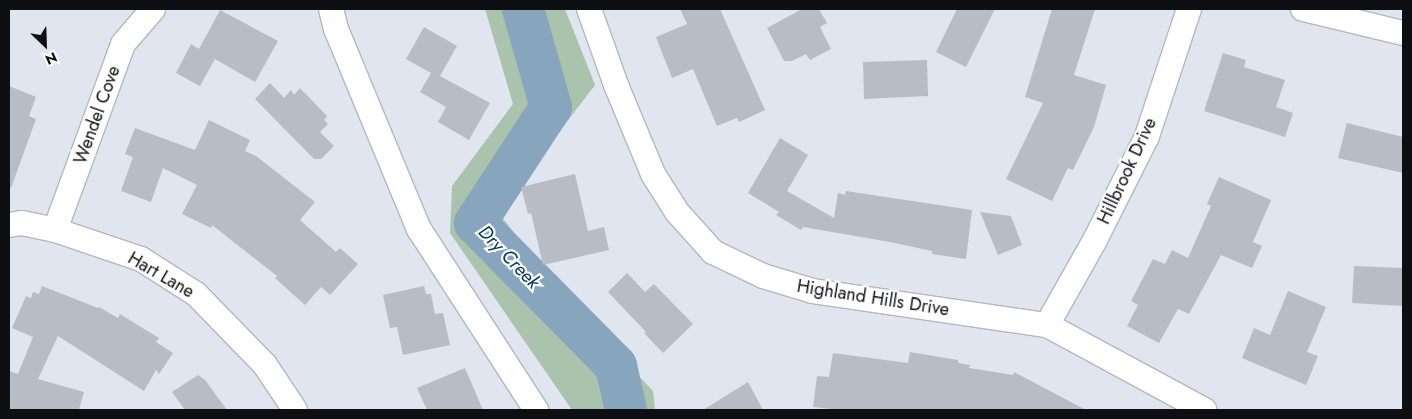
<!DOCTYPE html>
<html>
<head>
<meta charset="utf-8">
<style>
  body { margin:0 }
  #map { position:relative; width:1412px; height:419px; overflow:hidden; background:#e1e5ef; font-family:Jost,sans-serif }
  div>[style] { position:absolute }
  .green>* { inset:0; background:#a9c3ad }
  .river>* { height:42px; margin:-21px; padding:0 21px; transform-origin:21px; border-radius:21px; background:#88a5be }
  .building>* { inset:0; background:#b8bcc5 }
  .roads { filter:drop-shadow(1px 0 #b4b7c1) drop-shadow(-1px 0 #b4b7c1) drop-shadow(0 1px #b4b7c1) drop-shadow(0 -1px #b4b7c1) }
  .street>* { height:24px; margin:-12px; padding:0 12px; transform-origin:12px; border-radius:12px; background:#fff }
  span { translate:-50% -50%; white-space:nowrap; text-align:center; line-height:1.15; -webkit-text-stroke:4.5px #fff; paint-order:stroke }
  .street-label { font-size:18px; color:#0e0f13 }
  .water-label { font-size:19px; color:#03385a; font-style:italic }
  .frame { position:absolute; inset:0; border:10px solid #0e0f13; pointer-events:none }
  .north { position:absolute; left:20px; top:20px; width:50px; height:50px; -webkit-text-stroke:4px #fff; paint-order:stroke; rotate:156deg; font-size:14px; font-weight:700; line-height:20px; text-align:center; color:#0e0f13 }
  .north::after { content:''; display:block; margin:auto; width:18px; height:22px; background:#0e0f13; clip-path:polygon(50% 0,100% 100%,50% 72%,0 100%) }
</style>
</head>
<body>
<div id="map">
  <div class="green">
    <div style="clip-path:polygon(485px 9px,565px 9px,595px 85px,498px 212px,565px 299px,653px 391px,655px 410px,572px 410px,450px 233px,452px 186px,513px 104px)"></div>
  </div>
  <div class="river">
    <div style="left:523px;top:9px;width:102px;rotate:74.1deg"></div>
    <div style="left:551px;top:107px;width:139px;rotate:123.2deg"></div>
    <div style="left:475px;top:223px;width:201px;rotate:45.4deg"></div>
    <div style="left:616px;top:366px;width:45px;rotate:77.2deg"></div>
  </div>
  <div class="building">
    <div style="clip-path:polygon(680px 9px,720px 9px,765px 110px,739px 122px,737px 118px,717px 126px,693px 69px,672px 78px,656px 37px,687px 24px)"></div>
    <div style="clip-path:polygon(802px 9px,819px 9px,827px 23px,820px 27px,831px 49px,810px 60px,806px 54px,792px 61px,784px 61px,767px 28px)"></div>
    <div style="clip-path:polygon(957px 9px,995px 9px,966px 67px,936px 52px)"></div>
    <div style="clip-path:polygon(1052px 9px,1095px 9px,1074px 75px,1106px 85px,1094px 127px,1073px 170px,1068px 168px,1052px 201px,1006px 179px,1043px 103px,1025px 97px)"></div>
    <div style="clip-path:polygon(220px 10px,278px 41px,255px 82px,215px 59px,200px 86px,176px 73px,191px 44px,199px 49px)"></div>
    <div style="clip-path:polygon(424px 27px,457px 46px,440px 76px,490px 103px,469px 140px,438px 122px,446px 107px,420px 92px,431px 73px,406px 59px)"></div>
    <div style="clip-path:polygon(1223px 53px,1246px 60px,1244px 67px,1285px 80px,1276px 107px,1293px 113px,1285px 137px,1204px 111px)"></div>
    <div style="clip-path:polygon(927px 60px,928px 96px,864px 99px,863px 62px)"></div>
    <div style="clip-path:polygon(270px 83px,284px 98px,291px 90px,294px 95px,300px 88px,327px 116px,324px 120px,328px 124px,320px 132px,334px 146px,321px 159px,314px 159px,255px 99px)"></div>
    <div style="clip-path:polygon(9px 86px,36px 97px,29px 116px,36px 119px,11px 188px,9px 188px)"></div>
    <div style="clip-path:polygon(209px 120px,250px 140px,245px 151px,256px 156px,315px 202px,300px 220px,336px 252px,340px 248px,358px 264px,330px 295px,321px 287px,305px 305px,275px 278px,277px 276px,212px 225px,211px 228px,182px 214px,197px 185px,163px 168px,151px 202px,121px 191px,133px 157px,125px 154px,135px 128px,195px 150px)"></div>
    <div style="clip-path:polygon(1347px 123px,1403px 137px,1403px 173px,1338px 158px)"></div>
    <div style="clip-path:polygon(780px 138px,808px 155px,787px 191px,834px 218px,838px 193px,845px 195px,846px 191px,972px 210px,966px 259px,932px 254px,932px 251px,890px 242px,803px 227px,801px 230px,776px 215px,779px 212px,748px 193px)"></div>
    <div style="clip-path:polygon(575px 174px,588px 231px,604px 227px,609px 250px,543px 265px,531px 213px,528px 214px,521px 187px)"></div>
    <div style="clip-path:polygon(1219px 177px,1271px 200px,1253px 242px,1262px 246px,1252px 268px,1221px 255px,1189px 314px,1178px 309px,1159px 343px,1127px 326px,1138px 305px,1131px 301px,1153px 259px,1165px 264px,1172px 250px,1188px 258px,1211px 206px,1207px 204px)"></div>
    <div style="clip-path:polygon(980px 212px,1011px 216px,1022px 245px,998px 255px)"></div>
    <div style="clip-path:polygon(1354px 266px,1403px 268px,1403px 306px,1352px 303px)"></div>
    <div style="clip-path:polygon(627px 273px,645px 292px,654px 284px,693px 324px,663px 353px,644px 333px,646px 332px,608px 292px)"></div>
    <div style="clip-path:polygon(42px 286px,98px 308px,99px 307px,118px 318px,120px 314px,159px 338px,156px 342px,173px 353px,159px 374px,156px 370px,144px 391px,58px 336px,38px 379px,84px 392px,79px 410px,9px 410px,9px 371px,18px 374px,33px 337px,12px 328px,26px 296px,31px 298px,33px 292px,39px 294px)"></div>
    <div style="clip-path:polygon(424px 286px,426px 294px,431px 294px,435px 314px,443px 313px,450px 345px,403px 355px,397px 327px,390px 328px,383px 295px)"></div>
    <div style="clip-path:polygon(1288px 291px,1326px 307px,1307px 352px,1318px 356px,1306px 385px,1242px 358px,1254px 328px,1270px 335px)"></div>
    <div style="clip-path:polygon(910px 352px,958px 360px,958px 363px,970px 365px,969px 368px,1013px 375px,1014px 372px,1086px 410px,840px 410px,813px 407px,817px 376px,829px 377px,833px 353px,908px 363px)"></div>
    <div style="clip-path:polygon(465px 368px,483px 410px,427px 410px,417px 388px)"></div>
    <div style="clip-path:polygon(198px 375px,205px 380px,227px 410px,185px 410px,172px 392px)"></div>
    <div style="clip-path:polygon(748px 382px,763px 410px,703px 410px)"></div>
  </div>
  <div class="roads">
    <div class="street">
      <div style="left:331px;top:9px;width:21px;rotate:76deg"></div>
      <div style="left:336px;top:29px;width:217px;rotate:67.5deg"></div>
      <div style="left:419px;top:229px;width:216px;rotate:57.1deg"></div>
      <div style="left:589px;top:9px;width:81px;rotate:70.4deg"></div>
      <div style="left:616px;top:85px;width:96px;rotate:67.4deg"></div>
      <div style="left:653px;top:174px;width:45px;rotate:57.7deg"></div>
      <div style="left:677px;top:212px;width:54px;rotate:48deg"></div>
      <div style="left:713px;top:252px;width:55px;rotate:25.6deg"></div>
      <div style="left:763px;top:276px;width:52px;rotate:16.7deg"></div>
      <div style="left:813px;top:291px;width:236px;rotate:8.3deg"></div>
      <div style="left:1047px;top:325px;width:179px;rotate:28.4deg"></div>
      <div style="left:1303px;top:9px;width:103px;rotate:13.5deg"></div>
      <div style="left:9px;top:225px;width:13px;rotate:-9deg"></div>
      <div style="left:22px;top:223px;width:34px;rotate:12deg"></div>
      <div style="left:55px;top:230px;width:91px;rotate:18.6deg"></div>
      <div style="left:141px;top:259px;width:65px;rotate:32.5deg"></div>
      <div style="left:196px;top:294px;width:99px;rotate:45.8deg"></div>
      <div style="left:265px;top:365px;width:54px;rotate:56.3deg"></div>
      <div style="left:55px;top:230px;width:198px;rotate:-69.9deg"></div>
      <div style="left:123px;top:44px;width:46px;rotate:-49.4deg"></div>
      <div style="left:1047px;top:325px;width:98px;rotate:-60.5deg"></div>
      <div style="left:1095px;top:240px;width:116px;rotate:-63.4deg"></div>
      <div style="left:1147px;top:136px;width:134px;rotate:-71.7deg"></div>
    </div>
  </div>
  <div class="street-label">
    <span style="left:97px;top:115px;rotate:-70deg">Wendel Cove</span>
    <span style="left:1127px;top:171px;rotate:-65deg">Hillbrook Drive</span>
    <span style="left:161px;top:275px;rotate:30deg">Hart Lane</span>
    <span style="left:873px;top:298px;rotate:9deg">Highland Hills Drive</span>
  </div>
  <div class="water-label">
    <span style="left:509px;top:257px;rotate:46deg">Dry Creek</span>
  </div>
  <div class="frame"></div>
  <div class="north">N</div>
</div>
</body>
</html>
